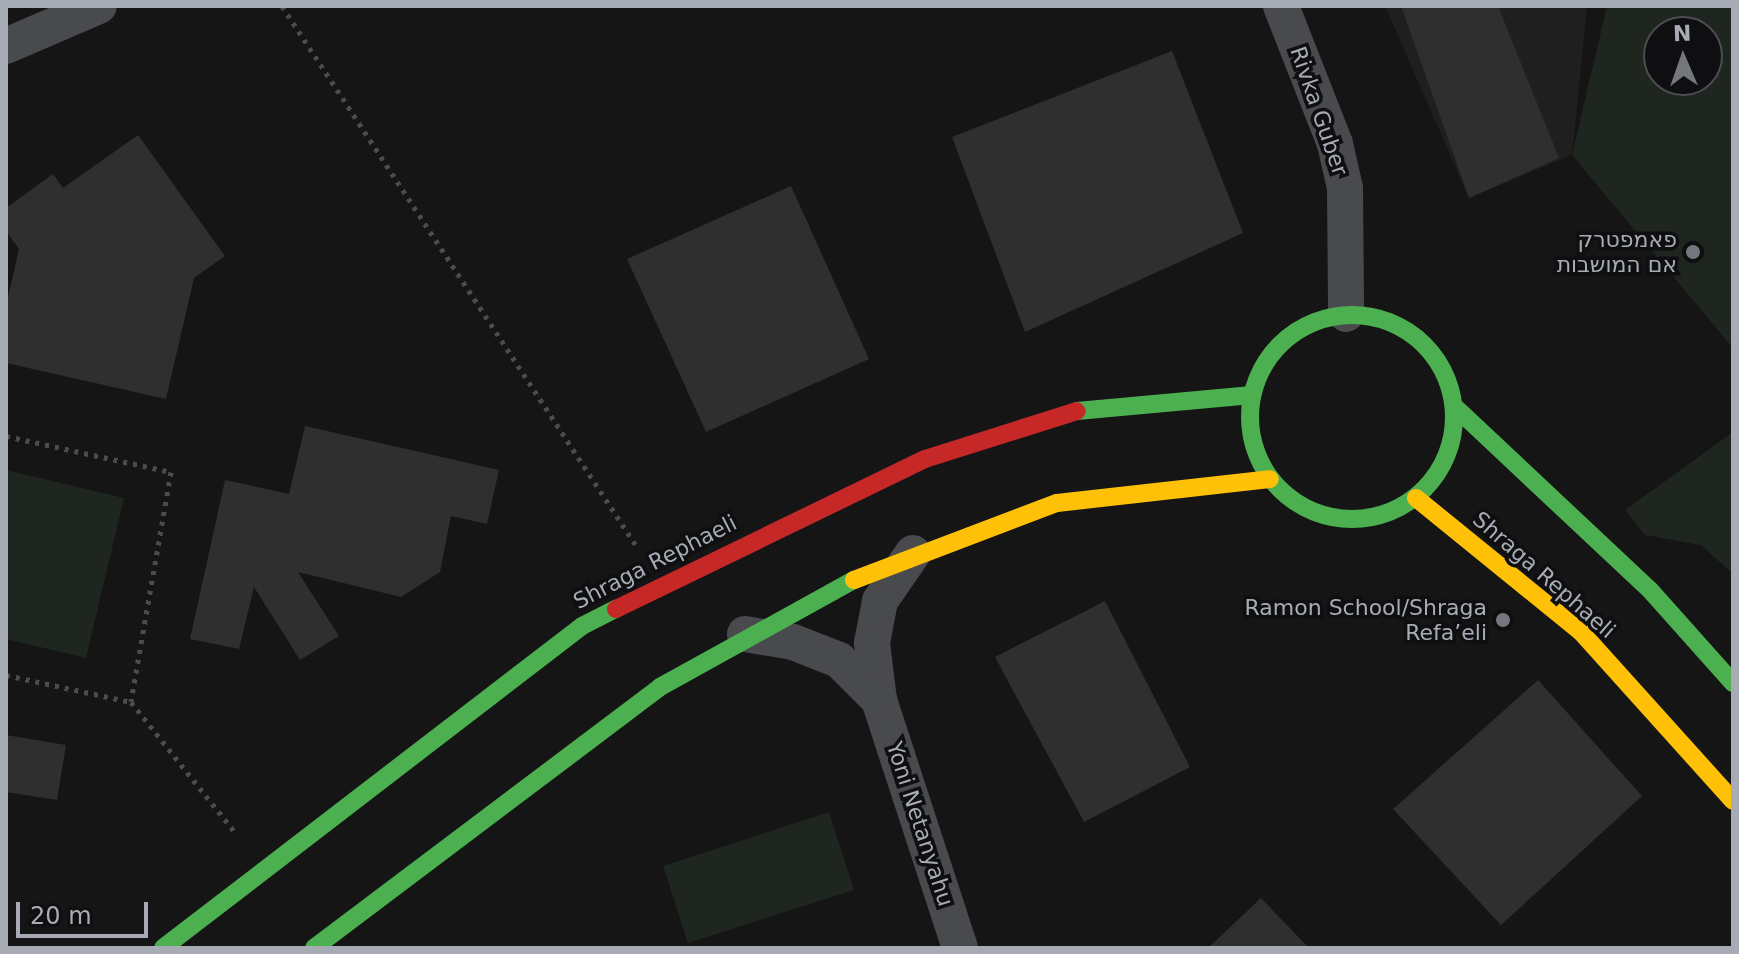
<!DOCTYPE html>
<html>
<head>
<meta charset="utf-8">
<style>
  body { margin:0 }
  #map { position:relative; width:1739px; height:954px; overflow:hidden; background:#151515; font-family:"DejaVu Sans","Noto Sans Hebrew",sans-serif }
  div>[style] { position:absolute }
  .built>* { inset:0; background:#1f1f20 }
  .green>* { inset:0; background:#1f251f }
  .building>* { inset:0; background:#2f2f30 }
  .path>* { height:5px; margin-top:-2.5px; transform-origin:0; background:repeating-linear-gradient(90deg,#4b4c4e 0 4px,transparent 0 10px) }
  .street>* { height:36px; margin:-18px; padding:0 18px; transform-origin:18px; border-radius:18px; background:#494a4e }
  .fast>* { height:18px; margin:-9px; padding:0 9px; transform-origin:9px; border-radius:9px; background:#4caf50 }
  .fast>.ring { margin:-9px; padding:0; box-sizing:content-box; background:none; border:18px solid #4caf50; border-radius:50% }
  .slow>* { height:18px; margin:-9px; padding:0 9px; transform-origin:9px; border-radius:9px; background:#ffc107 }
  .jam>* { height:18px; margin:-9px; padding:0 9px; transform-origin:9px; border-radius:9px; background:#c62828 }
  .dots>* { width:22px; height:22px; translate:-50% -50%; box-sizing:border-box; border:4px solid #0f0f11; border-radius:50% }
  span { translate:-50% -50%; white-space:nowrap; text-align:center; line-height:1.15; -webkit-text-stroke:7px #0f0f11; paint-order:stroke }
  .street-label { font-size:22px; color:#a7acb4 }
  .poi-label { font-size:22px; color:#a7acb4 }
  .right { translate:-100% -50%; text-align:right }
  .frame { position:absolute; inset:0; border:8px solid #a7acb4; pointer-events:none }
  .north { position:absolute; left:1643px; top:16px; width:80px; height:80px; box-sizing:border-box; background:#0f0f11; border:2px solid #4c4e52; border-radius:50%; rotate:358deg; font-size:22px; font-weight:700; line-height:32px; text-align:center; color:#a7acb4 }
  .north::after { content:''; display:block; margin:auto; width:28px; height:36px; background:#74777c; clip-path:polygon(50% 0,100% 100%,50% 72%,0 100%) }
  .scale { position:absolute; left:16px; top:902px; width:132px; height:36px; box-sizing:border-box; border:4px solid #a7acb4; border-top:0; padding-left:10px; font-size:24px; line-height:28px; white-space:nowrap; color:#a7acb4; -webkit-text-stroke:6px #0f0f11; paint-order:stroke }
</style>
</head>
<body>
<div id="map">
  <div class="built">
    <div style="clip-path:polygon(1385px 6px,1587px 6px,1572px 155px,1469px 198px)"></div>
  </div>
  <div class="green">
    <div style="clip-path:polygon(evenodd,1607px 6px,1733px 6px,1733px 348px,1572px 155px,1607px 6px,1659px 32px,1707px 32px,1707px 80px,1659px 80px,1659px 32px)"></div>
    <div style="clip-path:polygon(1733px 432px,1733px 574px,1701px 545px,1645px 535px,1625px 510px)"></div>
    <div style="clip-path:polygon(6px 470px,124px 498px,86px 658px,6px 639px)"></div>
    <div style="clip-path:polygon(829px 812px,854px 890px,688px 943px,663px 866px)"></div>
  </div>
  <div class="building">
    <div style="clip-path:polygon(1401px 6px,1498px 6px,1559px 158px,1469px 198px)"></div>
    <div style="clip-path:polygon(1172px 51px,1243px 233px,1025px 332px,952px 137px)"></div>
    <div style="clip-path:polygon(138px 135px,225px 256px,194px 278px,166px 399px,6px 363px,6px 306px,19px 249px,6px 231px,6px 208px,53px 174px,63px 188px)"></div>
    <div style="clip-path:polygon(791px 186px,869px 359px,706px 432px,627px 259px)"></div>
    <div style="clip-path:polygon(305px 426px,499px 470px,487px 524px,451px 516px,440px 572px,401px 597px,298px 572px,339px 636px,300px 660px,254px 587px,239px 649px,190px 639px,225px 480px,289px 494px)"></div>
    <div style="clip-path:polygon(1105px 601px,1190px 767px,1084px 822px,995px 657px)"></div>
    <div style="clip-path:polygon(1538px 680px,1642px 796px,1501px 925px,1393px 809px)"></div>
    <div style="clip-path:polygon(6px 735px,66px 745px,57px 800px,6px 792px)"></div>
    <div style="clip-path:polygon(1261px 898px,1309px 948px,1208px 948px)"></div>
  </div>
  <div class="path">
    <div style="left:282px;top:6px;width:647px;rotate:56.73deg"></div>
    <div style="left:6px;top:436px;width:169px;rotate:12.3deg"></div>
    <div style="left:171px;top:472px;width:233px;rotate:99.9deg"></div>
    <div style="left:131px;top:702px;width:170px;rotate:51.4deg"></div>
    <div style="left:6px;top:675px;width:128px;rotate:12.2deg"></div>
  </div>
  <div class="street">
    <div style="left:1281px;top:6px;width:148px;rotate:68.6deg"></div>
    <div style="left:1335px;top:144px;width:45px;rotate:77.2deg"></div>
    <div style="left:1345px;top:188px;width:126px;rotate:89.5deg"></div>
    <div style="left:6px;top:46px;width:101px;rotate:-23.3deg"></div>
    <div style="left:913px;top:553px;width:58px;rotate:124.5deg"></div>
    <div style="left:880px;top:601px;width:43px;rotate:100.8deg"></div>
    <div style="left:872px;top:643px;width:57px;rotate:83deg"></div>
    <div style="left:879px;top:700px;width:261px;rotate:71.9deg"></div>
    <div style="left:745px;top:634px;width:49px;rotate:9.5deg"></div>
    <div style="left:793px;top:642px;width:49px;rotate:21.4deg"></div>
    <div style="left:839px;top:660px;width:57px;rotate:45deg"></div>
  </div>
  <div class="fast">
    <div class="ring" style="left:1250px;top:315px;width:186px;height:186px"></div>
    <div style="left:1455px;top:407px;width:267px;rotate:43.2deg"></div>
    <div style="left:1650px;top:590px;width:125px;rotate:48.3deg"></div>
    <div style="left:1077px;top:411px;width:176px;rotate:-5.2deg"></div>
    <div style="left:163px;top:948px;width:528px;rotate:-37.54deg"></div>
    <div style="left:582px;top:626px;width:38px;rotate:-27deg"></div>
    <div style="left:314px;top:948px;width:433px;rotate:-37deg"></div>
    <div style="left:660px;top:687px;width:222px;rotate:-28.9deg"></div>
  </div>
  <div class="slow">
    <div style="left:1416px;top:498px;width:213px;rotate:39.1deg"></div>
    <div style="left:1581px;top:632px;width:227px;rotate:48deg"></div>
    <div style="left:854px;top:580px;width:217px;rotate:-20.8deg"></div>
    <div style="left:1057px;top:503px;width:214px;rotate:-6.4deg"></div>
  </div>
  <div class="jam">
    <div style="left:616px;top:609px;width:343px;rotate:-25.9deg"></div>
    <div style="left:925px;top:459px;width:159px;rotate:-17.5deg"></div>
  </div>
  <div class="dots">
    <div style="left:1693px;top:252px;background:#74777c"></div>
    <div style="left:1503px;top:620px;background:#74777c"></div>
  </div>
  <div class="street-label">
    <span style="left:1319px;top:111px;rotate:71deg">Rivka Guber</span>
    <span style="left:655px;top:562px;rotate:-27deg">Shraga Rephaeli</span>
    <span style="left:1544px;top:575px;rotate:41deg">Shraga Rephaeli</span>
    <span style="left:920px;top:824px;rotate:72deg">Yoni Netanyahu</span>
  </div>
  <div class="poi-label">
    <span class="right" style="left:1677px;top:252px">פאמפטרק<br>אם המושבות</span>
    <span class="right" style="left:1487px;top:620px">Ramon School/Shraga<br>Refa’eli</span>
  </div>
  <div class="frame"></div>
  <div class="north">N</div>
  <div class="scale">20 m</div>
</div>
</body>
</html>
